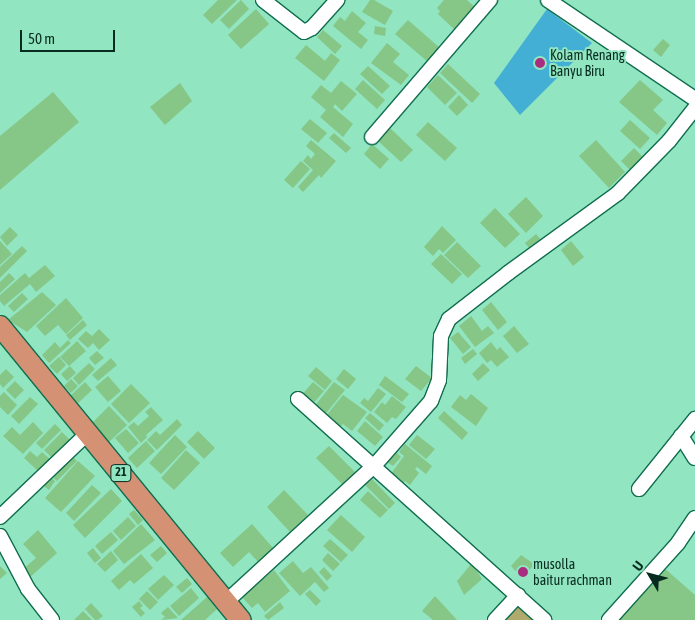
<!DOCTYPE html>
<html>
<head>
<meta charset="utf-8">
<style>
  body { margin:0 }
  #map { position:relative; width:695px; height:620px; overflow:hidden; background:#92e5c1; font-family:"Asap Condensed",sans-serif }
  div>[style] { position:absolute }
  .green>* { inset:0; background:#b0ab6d }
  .water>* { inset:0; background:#43afd4 }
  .building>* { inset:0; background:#86c687 }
  .roads { filter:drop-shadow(1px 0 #106e4f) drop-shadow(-1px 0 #106e4f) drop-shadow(0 1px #106e4f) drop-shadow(0 -1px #106e4f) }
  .minor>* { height:14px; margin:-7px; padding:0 7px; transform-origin:7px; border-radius:7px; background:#fff }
  .highway>* { height:20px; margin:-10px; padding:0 10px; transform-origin:10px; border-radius:10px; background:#d59174 }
  .dots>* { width:14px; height:14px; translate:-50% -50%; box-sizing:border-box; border:2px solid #92e5c1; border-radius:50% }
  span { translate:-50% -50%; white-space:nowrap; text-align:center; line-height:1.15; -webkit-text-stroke:4px #92e5c1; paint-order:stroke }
  .shield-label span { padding:1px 4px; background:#92e5c1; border:1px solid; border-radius:4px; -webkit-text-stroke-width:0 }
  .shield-label { font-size:12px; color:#072b1e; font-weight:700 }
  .poi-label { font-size:14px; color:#072b1e }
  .left { translate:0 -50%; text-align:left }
  .north { position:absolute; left:625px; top:550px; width:50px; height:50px; -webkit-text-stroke:4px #92e5c1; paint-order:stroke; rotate:307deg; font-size:14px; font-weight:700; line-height:20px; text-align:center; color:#072b1e }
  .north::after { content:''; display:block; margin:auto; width:18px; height:22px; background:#072b1e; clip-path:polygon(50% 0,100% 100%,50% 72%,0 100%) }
  .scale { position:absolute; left:20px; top:30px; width:95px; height:22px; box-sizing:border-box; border:2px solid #072b1e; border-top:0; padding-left:6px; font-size:15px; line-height:18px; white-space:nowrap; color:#072b1e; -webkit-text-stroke:4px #92e5c1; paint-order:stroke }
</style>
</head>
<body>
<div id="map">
  <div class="green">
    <div style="clip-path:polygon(517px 600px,538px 620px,499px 620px)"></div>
  </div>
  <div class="water">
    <div style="clip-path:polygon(547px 9px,592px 43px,520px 115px,494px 83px)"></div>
  </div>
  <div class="building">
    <div style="clip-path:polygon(218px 0,237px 0,212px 24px,203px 15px)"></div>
    <div style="clip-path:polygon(241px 0,249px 9px,229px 29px,220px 20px)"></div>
    <div style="clip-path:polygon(370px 0,374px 0,393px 11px,385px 25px,362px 12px)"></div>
    <div style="clip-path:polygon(444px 0,467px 0,476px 8px,456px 31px,438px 14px,440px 11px,437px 8px)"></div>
    <div style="clip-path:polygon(256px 9px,269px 24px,241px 49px,228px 35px)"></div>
    <div style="clip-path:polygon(352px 11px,366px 23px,358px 32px,368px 40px,361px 49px,333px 26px,340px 17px,345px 21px)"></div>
    <div style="clip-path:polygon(408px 20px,440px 48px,428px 62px,395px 34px)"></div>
    <div style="clip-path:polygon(375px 26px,386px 28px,385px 36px,374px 34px)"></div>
    <div style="clip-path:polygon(323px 30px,342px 46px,335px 54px,317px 37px)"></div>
    <div style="clip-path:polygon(663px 39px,670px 45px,661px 57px,653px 50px)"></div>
    <div style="clip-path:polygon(387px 43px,400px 54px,393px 62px,409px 75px,401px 85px,371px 63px)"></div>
    <div style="clip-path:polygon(306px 45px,325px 61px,331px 53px,340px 60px,324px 81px,295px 58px)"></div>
    <div style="clip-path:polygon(448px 64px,480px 94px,472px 103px,440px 73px)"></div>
    <div style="clip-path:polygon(368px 66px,390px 86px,382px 94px,360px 74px)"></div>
    <div style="clip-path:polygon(438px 75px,457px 93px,445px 105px,427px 87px)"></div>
    <div style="clip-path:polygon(363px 80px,385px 100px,377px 109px,355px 89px)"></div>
    <div style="clip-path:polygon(640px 80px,663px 100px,653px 110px,667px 123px,657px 135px,619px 102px)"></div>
    <div style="clip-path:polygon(341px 81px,357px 94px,342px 111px,335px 104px,333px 107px,353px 124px,343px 137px,320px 117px,326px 110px,311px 97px,321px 85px,331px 93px)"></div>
    <div style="clip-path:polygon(180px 83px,192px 101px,165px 125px,150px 107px)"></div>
    <div style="clip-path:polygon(53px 92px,79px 122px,0 190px,0 136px)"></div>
    <div style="clip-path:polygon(459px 95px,468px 105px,457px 116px,448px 107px)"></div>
    <div style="clip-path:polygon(310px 119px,327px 133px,318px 143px,301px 129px)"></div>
    <div style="clip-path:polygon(630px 120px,650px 138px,640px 149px,620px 131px)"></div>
    <div style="clip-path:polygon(428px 122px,457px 148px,445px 161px,416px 135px)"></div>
    <div style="clip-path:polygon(390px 128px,413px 150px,401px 162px,378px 141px)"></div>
    <div style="clip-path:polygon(334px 133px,351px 148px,346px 153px,329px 138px)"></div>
    <div style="clip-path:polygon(311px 140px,336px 161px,321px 178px,319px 175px,303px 192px,298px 187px,313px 170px,303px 161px,308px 155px,311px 159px,315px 154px,306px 146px)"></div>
    <div style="clip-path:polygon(596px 140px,625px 172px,609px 188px,579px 156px)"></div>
    <div style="clip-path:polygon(372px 144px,389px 159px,380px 169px,364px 154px)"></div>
    <div style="clip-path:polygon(634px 148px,644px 158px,631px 171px,621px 161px)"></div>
    <div style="clip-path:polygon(301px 161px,310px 169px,293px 188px,284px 180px)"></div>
    <div style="clip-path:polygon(526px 197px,543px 216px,526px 233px,508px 214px)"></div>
    <div style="clip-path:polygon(495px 208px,520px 234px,505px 248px,480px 223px)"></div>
    <div style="clip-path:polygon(442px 226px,456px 240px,443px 253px,439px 249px,433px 256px,424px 247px)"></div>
    <div style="clip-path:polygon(10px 227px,18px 235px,7px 246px,0 237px)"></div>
    <div style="clip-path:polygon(536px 234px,544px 243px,533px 253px,525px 243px)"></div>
    <div style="clip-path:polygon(0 241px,12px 254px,0 265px)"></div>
    <div style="clip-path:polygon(571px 241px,584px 257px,573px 266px,561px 250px)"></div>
    <div style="clip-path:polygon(457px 242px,481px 266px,468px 278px,444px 255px)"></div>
    <div style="clip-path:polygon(22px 246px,27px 251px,0 278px,0 267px)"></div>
    <div style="clip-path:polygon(441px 254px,462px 274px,452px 284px,431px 264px)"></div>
    <div style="clip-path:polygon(45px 265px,55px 276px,36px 292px,30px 284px,4px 306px,0 301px,0 295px,25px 273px,29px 278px)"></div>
    <div style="clip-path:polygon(9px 273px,15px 279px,0 293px,0 282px)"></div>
    <div style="clip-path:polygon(42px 292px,56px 305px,27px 332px,8px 320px)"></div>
    <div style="clip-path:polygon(22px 293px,28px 299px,14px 312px,8px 306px)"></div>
    <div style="clip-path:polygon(66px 298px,83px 318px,66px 334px,58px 325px,45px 336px,36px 326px)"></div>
    <div style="clip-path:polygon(491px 302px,507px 322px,498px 330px,482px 310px)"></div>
    <div style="clip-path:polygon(471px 316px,482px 331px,488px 326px,494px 333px,475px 347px,459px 326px)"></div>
    <div style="clip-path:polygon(83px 320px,87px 325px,70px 340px,66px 335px)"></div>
    <div style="clip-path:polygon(514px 326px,529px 344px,517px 353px,503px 336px)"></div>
    <div style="clip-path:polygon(99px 329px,110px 340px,99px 350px,93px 343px,88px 348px,78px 339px,86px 331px,92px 336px)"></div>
    <div style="clip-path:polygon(458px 332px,471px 347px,463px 354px,450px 338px)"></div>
    <div style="clip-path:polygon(68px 340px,71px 343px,49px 363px,42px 355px,55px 342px,60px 348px)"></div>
    <div style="clip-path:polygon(77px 341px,86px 351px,69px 366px,60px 357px)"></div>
    <div style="clip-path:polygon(491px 342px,497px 350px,500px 347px,509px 357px,497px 367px,491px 360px,487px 363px,479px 353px)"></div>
    <div style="clip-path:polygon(473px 349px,477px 354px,465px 364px,461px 358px)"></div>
    <div style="clip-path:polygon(97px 351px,104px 358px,95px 365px,89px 358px)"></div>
    <div style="clip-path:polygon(59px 357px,66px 365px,57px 374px,49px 366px)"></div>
    <div style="clip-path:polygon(111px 358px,117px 365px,98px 381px,92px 375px)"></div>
    <div style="clip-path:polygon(89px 363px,95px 369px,79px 385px,73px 378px)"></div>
    <div style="clip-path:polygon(483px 363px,490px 370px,478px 381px,472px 374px)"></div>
    <div style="clip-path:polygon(70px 366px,76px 373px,67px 381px,61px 374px)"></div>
    <div style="clip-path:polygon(416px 366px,432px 378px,421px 391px,405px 379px)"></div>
    <div style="clip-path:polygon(316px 367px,332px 381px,325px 390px,308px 376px)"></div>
    <div style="clip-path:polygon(6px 369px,14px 377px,3px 388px,0 384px,0 375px)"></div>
    <div style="clip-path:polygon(344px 369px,356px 379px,348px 389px,336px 379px)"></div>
    <div style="clip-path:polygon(108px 376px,121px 391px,108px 402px,95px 387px)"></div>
    <div style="clip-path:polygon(385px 376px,409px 394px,402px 402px,379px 385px)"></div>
    <div style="clip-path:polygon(71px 379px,78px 386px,71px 393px,64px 386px)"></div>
    <div style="clip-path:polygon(15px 381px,24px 390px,15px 399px,6px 390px)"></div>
    <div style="clip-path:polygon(85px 382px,92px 390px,75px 406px,68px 398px)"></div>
    <div style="clip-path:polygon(313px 382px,324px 391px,310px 407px,299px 398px)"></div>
    <div style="clip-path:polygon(334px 382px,345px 390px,323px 417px,313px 408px)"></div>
    <div style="clip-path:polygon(131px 384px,150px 403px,129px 423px,111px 404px)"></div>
    <div style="clip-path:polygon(378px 388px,386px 394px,371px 412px,360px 403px,364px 398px,368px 401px)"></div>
    <div style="clip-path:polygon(4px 392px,17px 405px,8px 415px,0 407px,0 396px)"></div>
    <div style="clip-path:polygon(471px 394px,488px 408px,476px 426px,451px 407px,460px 395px,466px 400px)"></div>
    <div style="clip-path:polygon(343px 395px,367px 412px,352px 431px,343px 424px,339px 428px,325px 417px)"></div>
    <div style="clip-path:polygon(392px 396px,406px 407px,396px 419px,392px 417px,387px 423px,374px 412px,382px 402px,385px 405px)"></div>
    <div style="clip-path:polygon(30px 397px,38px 404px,19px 424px,11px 416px)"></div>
    <div style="clip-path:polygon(109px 406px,127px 425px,109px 442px,92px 423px)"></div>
    <div style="clip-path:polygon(151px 407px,163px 420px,146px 435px,147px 437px,141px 443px,128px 427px,134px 422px,138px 426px,149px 416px,145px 412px)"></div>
    <div style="clip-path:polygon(444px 411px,468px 433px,462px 440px,438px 418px)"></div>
    <div style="clip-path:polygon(370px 413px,384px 425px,379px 431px,365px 418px)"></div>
    <div style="clip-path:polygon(177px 419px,182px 425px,157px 450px,147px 440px,156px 431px,160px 435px)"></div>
    <div style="clip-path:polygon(365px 421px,383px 437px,375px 446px,357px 431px)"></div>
    <div style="clip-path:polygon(33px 422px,43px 433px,23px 454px,3px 436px,12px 427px,20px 435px)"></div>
    <div style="clip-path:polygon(55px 424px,61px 430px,42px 449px,36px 443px)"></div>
    <div style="clip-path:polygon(126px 429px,139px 443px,128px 453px,115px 438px)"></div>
    <div style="clip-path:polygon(198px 431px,215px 448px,204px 459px,187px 442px)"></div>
    <div style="clip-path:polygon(62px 432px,71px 441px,53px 459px,44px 450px)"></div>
    <div style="clip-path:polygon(175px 435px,187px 447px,161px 474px,149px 463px)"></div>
    <div style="clip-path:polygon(417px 435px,435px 449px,426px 459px,409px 445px)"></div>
    <div style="clip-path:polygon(146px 441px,155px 451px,137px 468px,128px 458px)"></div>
    <div style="clip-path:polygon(405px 444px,432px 466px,426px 474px,417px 467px,415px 469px,419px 473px,410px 485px,405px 481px,402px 485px,390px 475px,404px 456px,399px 452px)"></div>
    <div style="clip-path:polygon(329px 446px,356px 473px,343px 485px,316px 458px)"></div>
    <div style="clip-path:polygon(186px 450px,200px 463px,174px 490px,161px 478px)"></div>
    <div style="clip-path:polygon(30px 451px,37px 457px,42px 452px,52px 461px,40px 473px,24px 458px)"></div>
    <div style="clip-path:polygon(68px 452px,77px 461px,57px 481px,48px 473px)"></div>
    <div style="clip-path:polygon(396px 452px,401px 457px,393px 466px,387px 462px)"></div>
    <div style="clip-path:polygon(78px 461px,95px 476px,61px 512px,45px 498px)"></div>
    <div style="clip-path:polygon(47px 474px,55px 481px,49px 490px,40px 483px)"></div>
    <div style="clip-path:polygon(372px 479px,395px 503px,389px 509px,365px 485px)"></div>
    <div style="clip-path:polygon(92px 485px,101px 493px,74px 521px,66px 513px)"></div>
    <div style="clip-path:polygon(111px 489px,122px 501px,85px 538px,73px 525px)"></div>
    <div style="clip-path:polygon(284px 490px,308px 515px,290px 532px,267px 507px)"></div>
    <div style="clip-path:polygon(368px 491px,388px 510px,380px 518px,360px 500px)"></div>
    <div style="clip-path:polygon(134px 510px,143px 520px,138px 525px,129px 514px)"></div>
    <div style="clip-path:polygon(341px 515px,365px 537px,352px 552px,327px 530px)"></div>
    <div style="clip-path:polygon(128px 517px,136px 526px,121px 540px,113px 531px)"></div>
    <div style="clip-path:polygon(141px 524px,155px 540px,124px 564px,113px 551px)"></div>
    <div style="clip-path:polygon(252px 524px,274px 549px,259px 563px,249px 552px,233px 567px,220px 553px)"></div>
    <div style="clip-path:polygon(38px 530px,57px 553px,29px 578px,22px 570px,36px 558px,23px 544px)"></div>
    <div style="clip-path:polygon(111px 532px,118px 540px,102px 554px,95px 546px)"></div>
    <div style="clip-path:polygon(330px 539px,348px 555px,341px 562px,323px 546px)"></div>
    <div style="clip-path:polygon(161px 546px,167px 553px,157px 562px,150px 555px)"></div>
    <div style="clip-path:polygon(93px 548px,101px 558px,95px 563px,87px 553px)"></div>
    <div style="clip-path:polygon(111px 551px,118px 560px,105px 572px,97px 564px)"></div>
    <div style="clip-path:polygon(328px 553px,340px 564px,333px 571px,322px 560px)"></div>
    <div style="clip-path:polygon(141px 554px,153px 568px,134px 584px,130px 580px,119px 590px,111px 581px)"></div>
    <div style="clip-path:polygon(521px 555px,534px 564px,523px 579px,511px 566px)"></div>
    <div style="clip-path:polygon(293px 561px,303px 573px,311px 567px,329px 588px,324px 592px,315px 582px,300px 596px,279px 573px)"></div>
    <div style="clip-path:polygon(472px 563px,482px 579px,464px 595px,457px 581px)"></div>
    <div style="clip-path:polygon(0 566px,7px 573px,0 579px)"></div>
    <div style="clip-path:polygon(324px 567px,332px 576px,327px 581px,319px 572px)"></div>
    <div style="clip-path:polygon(663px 567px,695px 595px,695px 620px,618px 620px)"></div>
    <div style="clip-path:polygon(274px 570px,290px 591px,265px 612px,258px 603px,252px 608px,242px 597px)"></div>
    <div style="clip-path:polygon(164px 575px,174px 585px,158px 600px,148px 589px)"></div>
    <div style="clip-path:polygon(187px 578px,192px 584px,182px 593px,176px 587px)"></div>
    <div style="clip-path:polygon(191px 588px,199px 598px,179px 616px,170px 606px)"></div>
    <div style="clip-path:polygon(310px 590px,321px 601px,316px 606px,305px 594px)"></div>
    <div style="clip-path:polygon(147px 591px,158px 602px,150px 610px,139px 599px)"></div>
    <div style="clip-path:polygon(435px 596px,457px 620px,433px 620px,422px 611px)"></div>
    <div style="clip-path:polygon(207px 597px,217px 609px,205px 620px,181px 620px)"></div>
    <div style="clip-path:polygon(139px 601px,143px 606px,140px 608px,145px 613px,141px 617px,132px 607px)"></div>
    <div style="clip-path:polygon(280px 602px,284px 608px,268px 620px,264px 616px)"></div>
    <div style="clip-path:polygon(91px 603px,103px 616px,98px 620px,95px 620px,85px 609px)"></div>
    <div style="clip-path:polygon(168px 607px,178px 618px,161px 620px,165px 617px,161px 613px)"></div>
    <div style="clip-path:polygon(83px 611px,92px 620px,74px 620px)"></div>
  </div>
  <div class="roads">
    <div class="minor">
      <div style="left:263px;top:0;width:52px;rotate:38deg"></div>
      <div style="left:304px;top:32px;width:9px;rotate:-27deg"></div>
      <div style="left:312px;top:28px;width:38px;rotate:-48deg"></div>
      <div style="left:548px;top:0;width:177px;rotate:34deg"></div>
      <div style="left:372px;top:137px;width:181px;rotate:-49.3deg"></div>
      <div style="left:298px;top:399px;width:331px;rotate:41.9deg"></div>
      <div style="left:681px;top:436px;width:26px;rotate:58deg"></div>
      <div style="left:639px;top:489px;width:90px;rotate:-51.3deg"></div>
      <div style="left:0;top:517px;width:122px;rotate:-43.7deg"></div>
      <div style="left:0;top:536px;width:60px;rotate:62.2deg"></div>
      <div style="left:28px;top:589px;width:39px;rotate:52deg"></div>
      <div style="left:227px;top:601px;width:200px;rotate:-42.6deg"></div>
      <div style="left:374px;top:466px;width:86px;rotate:-48.8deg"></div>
      <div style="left:431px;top:401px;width:22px;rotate:-69deg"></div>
      <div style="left:439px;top:380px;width:44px;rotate:-87.4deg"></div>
      <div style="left:441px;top:336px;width:19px;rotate:-65deg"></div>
      <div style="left:449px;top:319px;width:75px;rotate:-37.9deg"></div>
      <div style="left:508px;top:273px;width:136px;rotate:-36deg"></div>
      <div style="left:618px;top:193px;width:73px;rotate:-45.6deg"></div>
      <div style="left:669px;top:141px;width:42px;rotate:-51.8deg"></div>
      <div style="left:495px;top:620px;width:34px;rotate:-47deg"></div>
      <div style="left:609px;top:620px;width:103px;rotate:-48.1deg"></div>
      <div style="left:678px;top:543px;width:30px;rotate:-56deg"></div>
    </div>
    <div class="highway">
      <div style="left:0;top:326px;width:380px;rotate:50.7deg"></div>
    </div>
  </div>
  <div class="dots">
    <div style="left:540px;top:63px;background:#a92d7f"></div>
    <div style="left:523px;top:572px;background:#a92d7f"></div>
  </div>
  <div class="shield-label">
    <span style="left:121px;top:473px">21</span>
  </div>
  <div class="poi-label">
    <span class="left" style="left:550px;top:63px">Kolam Renang<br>Banyu Biru</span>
    <span class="left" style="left:533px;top:572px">musolla<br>baitur rachman</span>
  </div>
  <div class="north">U</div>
  <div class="scale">50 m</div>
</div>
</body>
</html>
